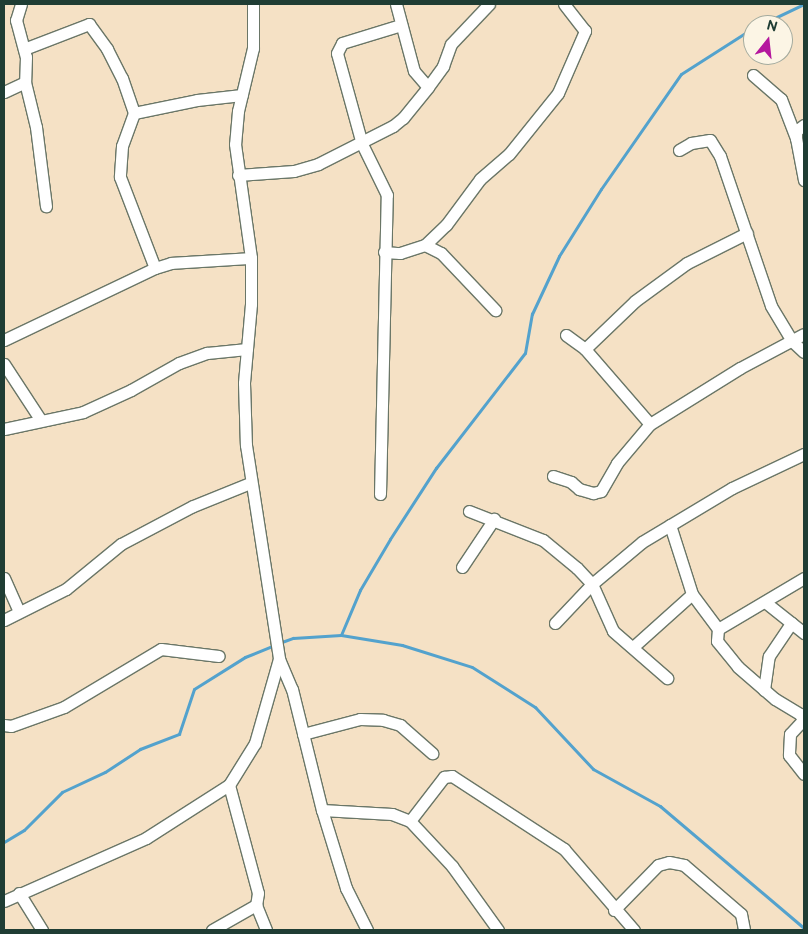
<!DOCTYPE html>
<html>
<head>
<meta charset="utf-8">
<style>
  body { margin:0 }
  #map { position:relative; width:808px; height:934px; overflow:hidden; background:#f5e1c5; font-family:"Balsamiq Sans",sans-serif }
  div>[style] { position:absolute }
  .stream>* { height:3px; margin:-1.5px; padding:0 1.5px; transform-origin:1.5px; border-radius:1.5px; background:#53a2cd }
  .roads { filter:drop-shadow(1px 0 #6a7667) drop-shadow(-1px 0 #6a7667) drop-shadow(0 1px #6a7667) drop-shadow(0 -1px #6a7667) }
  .minor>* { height:11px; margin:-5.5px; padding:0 5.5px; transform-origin:5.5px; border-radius:5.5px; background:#fff }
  span { translate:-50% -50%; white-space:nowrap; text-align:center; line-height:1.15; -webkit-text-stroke:4px #fcf5e5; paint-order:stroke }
  .frame { position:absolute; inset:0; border:5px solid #1f3d34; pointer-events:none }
  .north { position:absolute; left:743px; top:15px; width:50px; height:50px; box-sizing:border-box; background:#fcf5e5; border:1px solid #a4ab9e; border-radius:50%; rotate:16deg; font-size:14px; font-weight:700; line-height:20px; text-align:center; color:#1f3d34 }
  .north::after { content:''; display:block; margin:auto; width:18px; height:22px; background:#b5179e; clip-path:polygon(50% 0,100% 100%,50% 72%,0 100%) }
</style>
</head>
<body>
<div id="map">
  <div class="stream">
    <div style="left:760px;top:25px;width:49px;rotate:-25.5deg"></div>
    <div style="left:341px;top:635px;width:49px;rotate:-67.1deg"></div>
    <div style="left:360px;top:590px;width:59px;rotate:-59.5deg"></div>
    <div style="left:390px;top:539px;width:85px;rotate:-57.1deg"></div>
    <div style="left:436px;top:468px;width:145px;rotate:-52.3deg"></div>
    <div style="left:525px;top:353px;width:40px;rotate:-80deg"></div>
    <div style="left:532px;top:314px;width:64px;rotate:-65deg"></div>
    <div style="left:559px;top:256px;width:79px;rotate:-57.9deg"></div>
    <div style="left:601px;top:189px;width:140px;rotate:-55.2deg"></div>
    <div style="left:681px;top:74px;width:85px;rotate:-32.6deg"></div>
    <div style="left:279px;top:643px;width:15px;rotate:-20deg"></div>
    <div style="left:293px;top:638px;width:48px;rotate:-3.6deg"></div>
    <div style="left:341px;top:635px;width:62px;rotate:9.3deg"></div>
    <div style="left:402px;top:645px;width:73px;rotate:17.4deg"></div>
    <div style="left:472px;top:667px;width:75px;rotate:32.4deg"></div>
    <div style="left:535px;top:707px;width:85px;rotate:46.9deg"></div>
    <div style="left:593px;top:769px;width:77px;rotate:28.9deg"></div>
    <div style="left:660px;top:806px;width:189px;rotate:40.3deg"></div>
    <div style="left:4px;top:842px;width:23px;rotate:-31deg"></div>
    <div style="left:24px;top:830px;width:54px;rotate:-45deg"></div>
    <div style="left:62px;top:792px;width:47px;rotate:-24.9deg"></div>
    <div style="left:105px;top:772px;width:42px;rotate:-33.3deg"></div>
    <div style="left:140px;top:749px;width:42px;rotate:-21deg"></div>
    <div style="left:179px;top:734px;width:47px;rotate:-71.6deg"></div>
    <div style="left:194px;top:689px;width:60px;rotate:-32.1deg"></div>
    <div style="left:245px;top:657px;width:31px;rotate:-22deg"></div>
  </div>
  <div class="roads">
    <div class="minor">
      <div style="left:21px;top:4px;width:17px;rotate:107deg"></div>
      <div style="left:16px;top:20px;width:38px;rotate:75deg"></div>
      <div style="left:26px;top:57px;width:25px;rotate:92deg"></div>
      <div style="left:25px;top:82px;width:46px;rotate:76.3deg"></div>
      <div style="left:36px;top:127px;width:80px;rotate:82.8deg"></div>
      <div style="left:253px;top:4px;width:44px;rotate:90deg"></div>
      <div style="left:253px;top:48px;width:65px;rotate:103.4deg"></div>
      <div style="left:238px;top:111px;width:33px;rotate:95deg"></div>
      <div style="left:235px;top:144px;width:115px;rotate:82deg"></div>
      <div style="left:251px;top:258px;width:46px;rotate:90deg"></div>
      <div style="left:251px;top:304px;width:79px;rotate:95.1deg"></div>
      <div style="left:244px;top:383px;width:62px;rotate:88.2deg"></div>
      <div style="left:246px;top:445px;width:217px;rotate:81.2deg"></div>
      <div style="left:279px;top:659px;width:33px;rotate:67deg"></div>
      <div style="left:292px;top:689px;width:125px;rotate:76.1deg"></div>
      <div style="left:322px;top:810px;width:82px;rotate:72.9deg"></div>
      <div style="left:346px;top:888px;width:47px;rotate:63.4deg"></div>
      <div style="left:396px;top:4px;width:69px;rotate:75deg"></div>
      <div style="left:414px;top:71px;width:21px;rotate:49deg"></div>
      <div style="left:24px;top:49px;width:70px;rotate:-21deg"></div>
      <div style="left:89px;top:24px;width:31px;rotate:54deg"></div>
      <div style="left:107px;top:49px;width:33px;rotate:63deg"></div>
      <div style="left:122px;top:78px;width:37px;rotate:71deg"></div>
      <div style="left:134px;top:113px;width:35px;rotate:110deg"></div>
      <div style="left:122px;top:146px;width:31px;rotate:94deg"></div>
      <div style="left:120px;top:177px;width:97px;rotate:69deg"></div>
      <div style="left:753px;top:75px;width:37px;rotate:41deg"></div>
      <div style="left:781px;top:99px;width:42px;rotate:69deg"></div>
      <div style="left:796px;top:138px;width:43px;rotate:79.2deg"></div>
      <div style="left:4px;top:92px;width:23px;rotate:-25deg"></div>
      <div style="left:134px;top:113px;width:64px;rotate:-11.7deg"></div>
      <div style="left:197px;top:100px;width:45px;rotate:-6.3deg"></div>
      <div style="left:796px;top:138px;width:7px;rotate:-90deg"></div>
      <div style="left:796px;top:131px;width:10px;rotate:-37deg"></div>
      <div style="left:679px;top:150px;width:14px;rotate:-30deg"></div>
      <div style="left:691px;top:143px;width:19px;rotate:-9deg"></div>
      <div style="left:710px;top:140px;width:19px;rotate:58deg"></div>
      <div style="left:720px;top:156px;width:158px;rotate:71.2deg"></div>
      <div style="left:771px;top:306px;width:41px;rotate:59deg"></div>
      <div style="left:792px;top:341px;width:16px;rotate:43deg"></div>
      <div style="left:238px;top:175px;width:56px;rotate:-4.1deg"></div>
      <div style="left:294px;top:171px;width:25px;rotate:-16deg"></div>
      <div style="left:318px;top:164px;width:84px;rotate:-26.9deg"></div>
      <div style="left:393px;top:126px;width:13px;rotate:-39deg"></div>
      <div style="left:403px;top:118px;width:40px;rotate:-51deg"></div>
      <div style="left:428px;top:87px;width:26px;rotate:-54deg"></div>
      <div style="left:443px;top:66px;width:23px;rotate:-70deg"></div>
      <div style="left:451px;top:44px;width:55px;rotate:-46.5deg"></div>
      <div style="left:425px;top:245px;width:18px;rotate:27deg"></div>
      <div style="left:441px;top:253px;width:79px;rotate:46.5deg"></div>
      <div style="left:384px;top:252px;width:16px;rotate:4deg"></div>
      <div style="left:400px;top:253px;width:26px;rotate:-18deg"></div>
      <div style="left:425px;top:245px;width:29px;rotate:-44deg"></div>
      <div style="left:446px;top:225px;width:57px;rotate:-53.5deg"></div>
      <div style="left:480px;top:179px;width:38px;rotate:-41deg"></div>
      <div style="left:509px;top:154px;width:78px;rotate:-51.2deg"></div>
      <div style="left:558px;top:93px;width:68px;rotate:-66.5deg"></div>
      <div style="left:585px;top:31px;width:34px;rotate:-128deg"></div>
      <div style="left:566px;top:335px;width:24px;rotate:36deg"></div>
      <div style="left:585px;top:349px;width:99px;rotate:49.1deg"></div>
      <div style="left:4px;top:340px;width:167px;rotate:-25.5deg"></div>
      <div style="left:155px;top:268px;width:17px;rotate:-17deg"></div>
      <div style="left:171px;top:263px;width:80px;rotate:-3.6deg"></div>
      <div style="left:585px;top:349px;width:69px;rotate:-43.8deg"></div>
      <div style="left:635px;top:301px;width:64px;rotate:-36.2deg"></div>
      <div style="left:687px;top:263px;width:67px;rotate:-26.6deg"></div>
      <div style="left:4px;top:364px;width:66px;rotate:56.8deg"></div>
      <div style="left:4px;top:429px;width:81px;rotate:-12.1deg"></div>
      <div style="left:83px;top:412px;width:53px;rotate:-24.6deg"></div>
      <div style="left:131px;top:390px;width:55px;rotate:-29.4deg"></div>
      <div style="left:179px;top:363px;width:30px;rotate:-20deg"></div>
      <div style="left:207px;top:353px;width:40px;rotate:-5.7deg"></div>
      <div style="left:553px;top:476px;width:19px;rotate:18deg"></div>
      <div style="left:571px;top:482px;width:11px;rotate:41deg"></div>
      <div style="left:579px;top:489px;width:15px;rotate:16deg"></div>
      <div style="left:593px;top:493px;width:8px;rotate:-14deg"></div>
      <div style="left:601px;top:491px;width:32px;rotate:-60deg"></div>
      <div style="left:617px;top:463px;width:51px;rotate:-49.8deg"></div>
      <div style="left:650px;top:424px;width:106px;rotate:-31.9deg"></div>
      <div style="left:740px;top:368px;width:72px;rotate:-28deg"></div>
      <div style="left:380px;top:494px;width:299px;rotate:-88.7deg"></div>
      <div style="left:387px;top:195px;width:57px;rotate:-116.1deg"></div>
      <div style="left:362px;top:144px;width:94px;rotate:-105.4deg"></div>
      <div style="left:337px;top:53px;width:11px;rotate:-63deg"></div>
      <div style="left:342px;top:43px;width:62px;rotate:-17deg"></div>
      <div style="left:469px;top:511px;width:79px;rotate:21.4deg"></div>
      <div style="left:543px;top:540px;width:44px;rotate:39.5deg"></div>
      <div style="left:577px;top:568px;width:22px;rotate:47deg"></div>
      <div style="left:592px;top:584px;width:51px;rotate:65.9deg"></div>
      <div style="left:613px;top:631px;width:72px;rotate:41deg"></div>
      <div style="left:670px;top:525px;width:72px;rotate:72.3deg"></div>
      <div style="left:692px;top:594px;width:44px;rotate:53.4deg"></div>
      <div style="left:718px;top:629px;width:100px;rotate:-30.7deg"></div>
      <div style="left:462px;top:567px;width:58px;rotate:-56.3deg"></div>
      <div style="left:4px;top:578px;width:36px;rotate:66deg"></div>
      <div style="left:765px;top:602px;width:50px;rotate:38.5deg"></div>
      <div style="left:4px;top:620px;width:69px;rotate:-26.6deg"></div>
      <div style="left:66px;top:589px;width:71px;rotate:-39.3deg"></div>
      <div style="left:121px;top:544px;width:81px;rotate:-27.8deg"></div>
      <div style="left:193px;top:506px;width:61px;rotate:-22deg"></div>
      <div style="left:555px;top:623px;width:54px;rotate:-46.5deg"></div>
      <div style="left:592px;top:584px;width:65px;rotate:-40deg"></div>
      <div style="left:642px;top:542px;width:105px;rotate:-31deg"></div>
      <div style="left:732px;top:488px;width:80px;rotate:-25.3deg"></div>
      <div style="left:718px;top:629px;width:12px;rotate:95deg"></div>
      <div style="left:717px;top:641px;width:33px;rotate:51deg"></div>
      <div style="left:738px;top:667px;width:49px;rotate:40.9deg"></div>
      <div style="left:775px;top:699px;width:29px;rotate:31deg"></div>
      <div style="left:800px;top:714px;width:7px;rotate:63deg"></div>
      <div style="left:803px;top:720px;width:19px;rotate:133deg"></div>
      <div style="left:790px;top:734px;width:21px;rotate:93deg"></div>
      <div style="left:789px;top:755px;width:24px;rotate:52deg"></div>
      <div style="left:633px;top:647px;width:79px;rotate:-41.9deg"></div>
      <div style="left:764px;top:690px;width:34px;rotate:-82deg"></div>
      <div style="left:769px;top:656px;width:40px;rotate:-56deg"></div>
      <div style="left:4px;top:725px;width:7px;rotate:8deg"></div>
      <div style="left:11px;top:726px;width:56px;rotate:-19.7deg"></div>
      <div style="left:64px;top:707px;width:113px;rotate:-30.9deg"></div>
      <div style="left:161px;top:649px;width:58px;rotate:6.9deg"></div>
      <div style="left:303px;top:734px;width:59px;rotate:-14.7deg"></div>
      <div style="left:360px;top:719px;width:23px;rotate:2deg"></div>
      <div style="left:383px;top:720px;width:18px;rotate:16deg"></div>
      <div style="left:400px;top:725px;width:43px;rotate:41.2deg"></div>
      <div style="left:229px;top:785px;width:112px;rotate:75deg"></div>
      <div style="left:258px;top:893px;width:12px;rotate:99deg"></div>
      <div style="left:256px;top:905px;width:27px;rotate:68deg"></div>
      <div style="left:322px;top:810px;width:70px;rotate:3.3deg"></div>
      <div style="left:392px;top:814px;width:19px;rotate:21deg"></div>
      <div style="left:410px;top:821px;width:62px;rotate:47deg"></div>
      <div style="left:452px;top:866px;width:79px;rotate:54.3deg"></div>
      <div style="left:410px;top:821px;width:56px;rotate:-52.3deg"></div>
      <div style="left:444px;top:777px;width:8px;rotate:-7deg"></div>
      <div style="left:452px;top:776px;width:134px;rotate:33.1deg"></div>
      <div style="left:564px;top:849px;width:107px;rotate:49.2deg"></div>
      <div style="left:19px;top:893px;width:44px;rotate:58.1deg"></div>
      <div style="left:4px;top:901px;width:155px;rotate:-23.9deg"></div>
      <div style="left:146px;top:838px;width:98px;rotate:-32.6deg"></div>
      <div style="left:229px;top:785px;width:49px;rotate:-58.2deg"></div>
      <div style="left:255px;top:743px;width:87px;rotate:-74.1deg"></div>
      <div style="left:614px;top:910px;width:63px;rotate:-45.6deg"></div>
      <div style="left:658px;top:865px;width:11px;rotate:-15deg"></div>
      <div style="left:669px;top:862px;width:15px;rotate:11deg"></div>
      <div style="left:684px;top:865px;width:75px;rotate:40.7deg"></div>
      <div style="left:741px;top:914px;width:16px;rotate:79deg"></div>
      <div style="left:212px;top:930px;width:51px;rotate:-29.6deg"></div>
    </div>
  </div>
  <div class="frame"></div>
  <div class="north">N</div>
</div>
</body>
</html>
